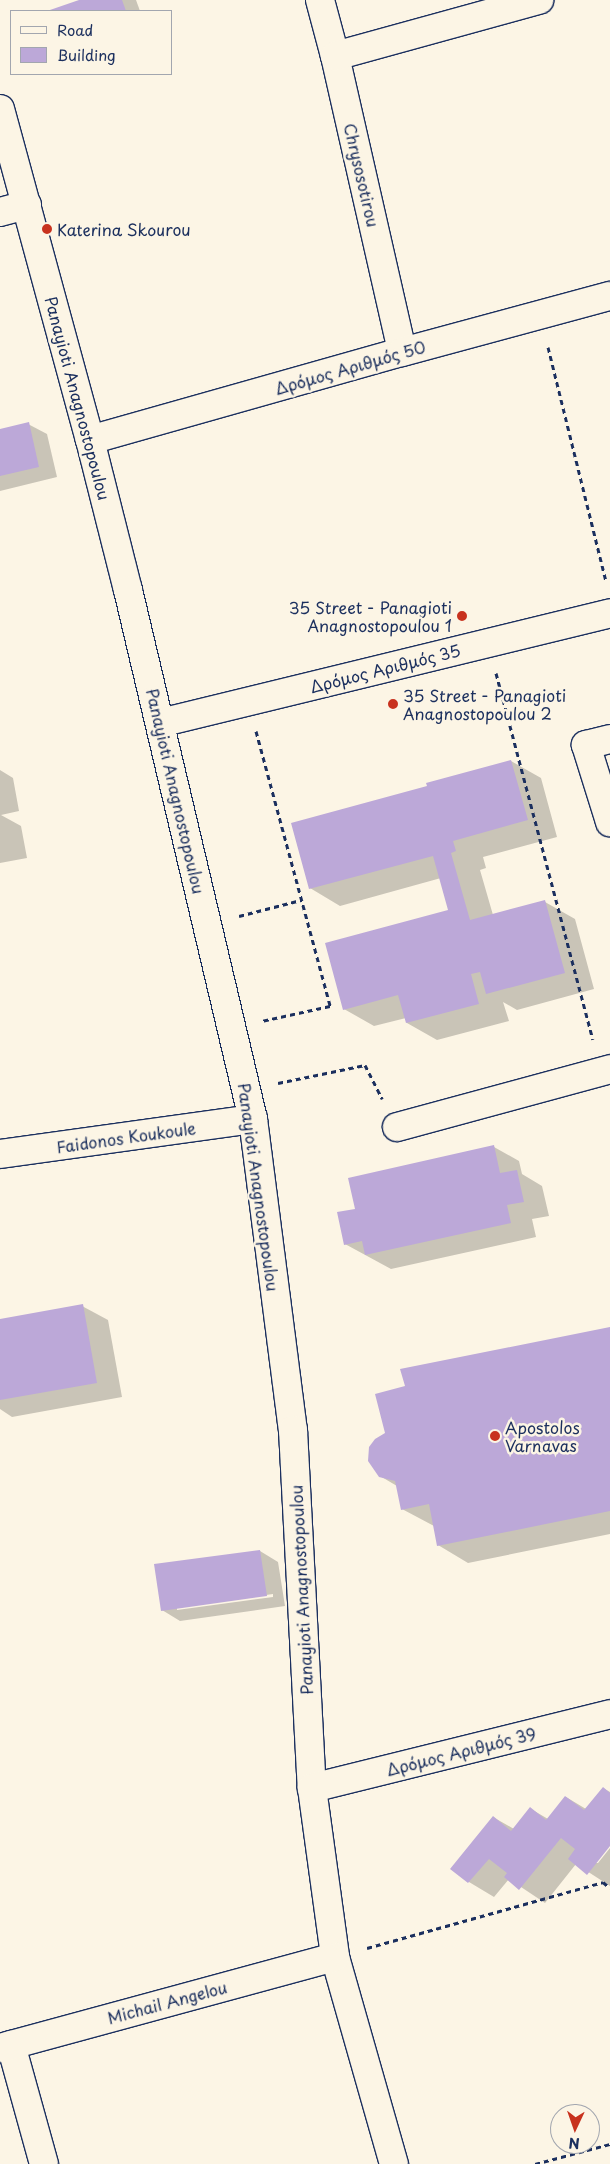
<!DOCTYPE html>
<html>
<head>
<meta charset="utf-8">
<style>
  body { margin:0 }
  #map { position:relative; width:610px; height:2164px; overflow:hidden; background:#fcf5e5; font-family:"Playpen Sans",sans-serif }
  div>[style] { position:absolute }
  .shadow>* { inset:0; background:#0003 }
  .building>* { inset:0; background:#bca8d8 }
  .path>* { height:3px; margin-top:-1.5px; transform-origin:0; background:repeating-linear-gradient(90deg,#1b2f5e 0 5px,transparent 0 9px) }
  .roads { filter:drop-shadow(1px 0 #1b2f5e) drop-shadow(-1px 0 #1b2f5e) drop-shadow(0 1px #1b2f5e) drop-shadow(0 -1px #1b2f5e) }
  .minor>* { height:28px; margin:-14px; padding:0 14px; transform-origin:14px; border-radius:14px; background:#fcf5e5 }
  .dots>* { width:14px; height:14px; translate:-50% -50%; box-sizing:border-box; border:2px solid #fcf5e5; border-radius:50% }
  span { translate:-50% -50%; white-space:nowrap; text-align:center; line-height:1.15; -webkit-text-stroke:5px #fcf5e5; paint-order:stroke }
  .street-label { font-size:16px; color:#1b2f5e }
  .poi-label { font-size:16px; color:#1b2f5e }
  .left { translate:0 -50%; text-align:left }
  .right { translate:-100% -50%; text-align:right }
  .legend { position:absolute; left:10px; top:10px; width:162px; height:65px; box-sizing:border-box; background:#fcf5e5; border:1px solid #a2a6af; margin:0; padding:6px 9px; list-style:none; font-size:15px; color:#1b2f5e }
  .legend li { display:flex; align-items:center; gap:10px; height:25px }
  .legend b { width:25px; border:1px solid #a2a6af }
  .north { position:absolute; left:550px; top:2104px; width:50px; height:50px; box-sizing:border-box; background:#fcf5e5; border:1px solid #a2a6af; border-radius:50%; rotate:183deg; font-size:14px; font-weight:700; line-height:20px; text-align:center; color:#1b2f5e }
  .north::after { content:''; display:block; margin:auto; width:18px; height:22px; background:#c8321e; clip-path:polygon(50% 0,100% 100%,50% 72%,0 100%) }
</style>
</head>
<body>
<div id="map">
  <div class="shadow">
    <div style="clip-path:polygon(83px 0,136px 0,140px 11px,50px 11px)"></div>
    <div style="clip-path:polygon(28px 424px,47px 434px,57px 477px,0 491px,0 430px)"></div>
    <div style="clip-path:polygon(511px 761px,541px 778px,557px 837px,483px 857px,486px 868px,480px 870px,493px 915px,545px 902px,575px 919px,594px 989px,517px 1010px,503px 1002px,509px 1021px,437px 1040px,407px 1023px,406px 1018px,374px 1026px,344px 1009px,450px 911px,441px 878px,340px 906px,310px 888px,428px 787px)"></div>
    <div style="clip-path:polygon(0 770px,13px 778px,19px 811px,1px 815px,21px 826px,27px 858px,0 863px)"></div>
    <div style="clip-path:polygon(494px 1147px,519px 1161px,522px 1174px,542px 1186px,549px 1216px,532px 1219px,536px 1237px,391px 1269px,345px 1244px,357px 1210px)"></div>
    <div style="clip-path:polygon(82px 1306px,108px 1320px,122px 1397px,12px 1417px,0 1409px,0 1321px)"></div>
    <div style="clip-path:polygon(610px 1328px,610px 1534px,468px 1563px,438px 1545px,434px 1526px,402px 1509px,397px 1486px,380px 1476px)"></div>
    <div style="clip-path:polygon(evenodd,260px 1551px,278px 1562px,285px 1606px,180px 1621px,162px 1610px,260px 1551px,273px 1594px,273px 1597px,177px 1610px,177px 1608px,273px 1594px)"></div>
    <div style="clip-path:polygon(603px 1788px,610px 1792px,610px 1844px,595px 1863px,598px 1863px,610px 1848px,610px 1886px,576px 1864px,545px 1903px,509px 1879px,494px 1897px,469px 1882px,452px 1868px,493px 1817px,514px 1829px,531px 1809px,548px 1819px,566px 1797px,586px 1809px)"></div>
  </div>
  <div class="building">
    <div style="clip-path:polygon(79px 0,122px 0,126px 11px,47px 11px)"></div>
    <div style="clip-path:polygon(29px 422px,39px 467px,0 476px,0 429px)"></div>
    <div style="clip-path:polygon(511px 760px,528px 820px,453px 841px,456px 851px,451px 853px,470px 920px,545px 900px,565px 973px,486px 994px,480px 972px,471px 974px,479px 1004px,406px 1023px,398px 995px,343px 1010px,325px 943px,448px 910px,433px 856px,309px 889px,291px 823px,427px 786px,426px 783px)"></div>
    <div style="clip-path:polygon(494px 1145px,500px 1173px,517px 1170px,524px 1202px,507px 1205px,511px 1223px,365px 1255px,362px 1241px,344px 1245px,337px 1212px,355px 1209px,348px 1178px)"></div>
    <div style="clip-path:polygon(83px 1304px,97px 1383px,0 1400px,0 1319px)"></div>
    <div style="clip-path:polygon(610px 1327px,610px 1511px,437px 1546px,429px 1504px,401px 1510px,395px 1481px,379px 1477px,368px 1461px,369px 1447px,375px 1439px,385px 1433px,375px 1394px,405px 1386px,400px 1369px)"></div>
    <div style="clip-path:polygon(260px 1550px,267px 1596px,161px 1611px,154px 1564px)"></div>
    <div style="clip-path:polygon(603px 1787px,610px 1793px,610px 1846px,587px 1875px,568px 1859px,575px 1849px,561px 1838px,519px 1890px,504px 1877px,507px 1873px,489px 1859px,468px 1883px,450px 1869px,493px 1816px,511px 1831px,530px 1807px,546px 1820px,565px 1796px,584px 1810px)"></div>
  </div>
  <div class="path">
    <div style="left:548px;top:347px;width:241px;rotate:76.1deg"></div>
    <div style="left:496px;top:673px;width:379px;rotate:75.2deg"></div>
    <div style="left:256px;top:731px;width:285px;rotate:74.9deg"></div>
    <div style="left:330px;top:1006px;width:70px;rotate:167.6deg"></div>
    <div style="left:239px;top:916px;width:64px;rotate:-14.5deg"></div>
    <div style="left:278px;top:1083px;width:89px;rotate:-11.7deg"></div>
    <div style="left:365px;top:1065px;width:38px;rotate:63deg"></div>
    <div style="left:367px;top:1948px;width:245px;rotate:-15.6deg"></div>
    <div style="left:603px;top:1882px;width:9px;rotate:41deg"></div>
    <div style="left:535px;top:2164px;width:78px;rotate:-14.9deg"></div>
  </div>
  <div class="roads">
    <div class="minor">
      <div style="left:320px;top:0;width:58px;rotate:75deg"></div>
      <div style="left:335px;top:56px;width:303px;rotate:77.2deg"></div>
      <div style="left:335px;top:56px;width:212px;rotate:-15.4deg"></div>
      <div style="left:0;top:109px;width:343px;rotate:74.8deg"></div>
      <div style="left:90px;top:440px;width:155px;rotate:75.8deg"></div>
      <div style="left:128px;top:590px;width:544px;rotate:76.71deg"></div>
      <div style="left:253px;top:1119px;width:314px;rotate:82.7deg"></div>
      <div style="left:293px;top:1430px;width:359px;rotate:87deg"></div>
      <div style="left:312px;top:1788px;width:171px;rotate:82.2deg"></div>
      <div style="left:335px;top:1957px;width:215px;rotate:74.1deg"></div>
      <div style="left:0;top:212px;width:28px;rotate:-15deg"></div>
      <div style="left:90px;top:440px;width:324px;rotate:-15.8deg"></div>
      <div style="left:402px;top:352px;width:215px;rotate:-15.1deg"></div>
      <div style="left:160px;top:723px;width:463px;rotate:-13.7deg"></div>
      <div style="left:610px;top:739px;width:25px;rotate:166deg"></div>
      <div style="left:586px;top:745px;width:81px;rotate:72.7deg"></div>
      <div style="left:397px;top:1127px;width:221px;rotate:-15.2deg"></div>
      <div style="left:0;top:1154px;width:255px;rotate:-7.9deg"></div>
      <div style="left:312px;top:1788px;width:307px;rotate:-13.9deg"></div>
      <div style="left:11px;top:2045px;width:123px;rotate:74.5deg"></div>
      <div style="left:0;top:2048px;width:347px;rotate:-15.2deg"></div>
    </div>
  </div>
  <div class="dots">
    <div style="left:47px;top:229px;background:#c8321e"></div>
    <div style="left:462px;top:616px;background:#c8321e"></div>
    <div style="left:393px;top:704px;background:#c8321e"></div>
    <div style="left:495px;top:1436px;background:#c8321e"></div>
  </div>
  <div class="street-label">
    <span style="left:362px;top:175px;rotate:77deg">Chrysosotirou</span>
    <span style="left:350px;top:367px;rotate:-16deg">Δρόμος Αριθμός 50</span>
    <span style="left:78px;top:398px;rotate:75deg">Panayioti Anagnostopoulou</span>
    <span style="left:385px;top:668px;rotate:-14deg">Δρόμος Αριθμός 35</span>
    <span style="left:176px;top:791px;rotate:77deg">Panayioti Anagnostopoulou</span>
    <span style="left:126px;top:1137px;rotate:-8deg">Faidonos Koukoule</span>
    <span style="left:259px;top:1187px;rotate:82deg">Panayioti Anagnostopoulou</span>
    <span style="left:301px;top:1590px;rotate:-93deg">Panayioti Anagnostopoulou</span>
    <span style="left:461px;top:1751px;rotate:-14deg">Δρόμος Αριθμός 39</span>
    <span style="left:167px;top:2002px;rotate:-15deg">Michail Angelou</span>
  </div>
  <div class="poi-label">
    <span class="left" style="left:57px;top:229px">Katerina Skourou</span>
    <span class="right" style="left:452px;top:616px">35 Street - Panagioti<br>Anagnostopoulou 1</span>
    <span class="left" style="left:403px;top:704px">35 Street - Panagioti<br>Anagnostopoulou 2</span>
    <span class="left" style="left:505px;top:1436px">Apostolos<br>Varnavas</span>
  </div>
  <ul class="legend">
  <li><b style="height:6px;background:#fcf5e5"></b>Road</li>
  <li><b style="height:14px;background:#bca8d8"></b>Building</li>
  </ul>
  <div class="north">N</div>
</div>
</body>
</html>
